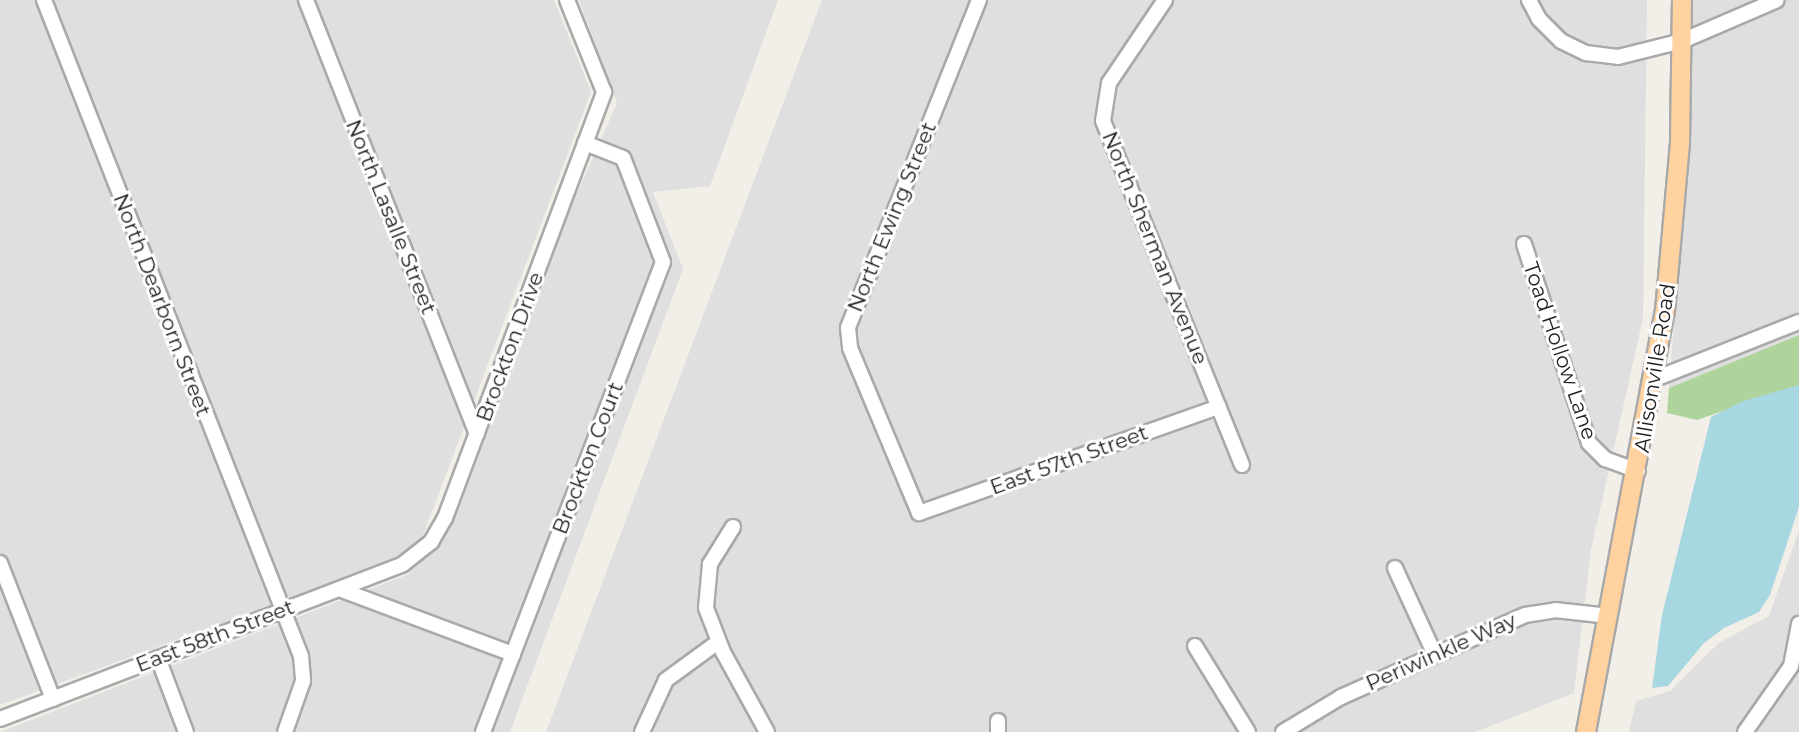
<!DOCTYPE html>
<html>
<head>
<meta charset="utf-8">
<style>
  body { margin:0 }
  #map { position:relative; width:1799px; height:732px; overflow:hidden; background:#f2eee8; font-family:Montserrat,sans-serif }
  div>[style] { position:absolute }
  .residential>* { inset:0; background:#e0dfdf }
  .forest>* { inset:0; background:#aed39b }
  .water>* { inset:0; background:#a7d7e1 }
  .roads { filter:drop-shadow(2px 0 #a9a9a9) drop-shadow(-2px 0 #a9a9a9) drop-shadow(0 2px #a9a9a9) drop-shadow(0 -2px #a9a9a9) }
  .minor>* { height:14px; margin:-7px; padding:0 7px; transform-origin:7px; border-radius:7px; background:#fff }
  .major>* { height:18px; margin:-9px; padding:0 9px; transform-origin:9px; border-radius:9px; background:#ffd2a0 }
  span { translate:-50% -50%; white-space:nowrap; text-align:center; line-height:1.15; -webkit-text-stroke:6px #fff; paint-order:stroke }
  .street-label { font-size:21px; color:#222 }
</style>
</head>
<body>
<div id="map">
  <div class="residential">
    <div style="clip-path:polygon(0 0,554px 0,591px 92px,422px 538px,391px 561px,0 705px)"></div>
    <div style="clip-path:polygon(579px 0,778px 0,710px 186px,653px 192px,683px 269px,510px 732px,0 732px,409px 574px,617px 103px)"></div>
    <div style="clip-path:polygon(822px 0,1647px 0,1643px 318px,1591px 550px,1574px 693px,1475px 732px,546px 732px)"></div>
    <div style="clip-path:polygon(1692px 0,1799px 0,1799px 335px,1669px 388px,1692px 93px)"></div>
    <div style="clip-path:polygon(1799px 530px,1799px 732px,1629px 732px,1636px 701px,1670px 691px,1720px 642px,1769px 616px)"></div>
  </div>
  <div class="forest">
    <div style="clip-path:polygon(1799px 335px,1799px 385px,1697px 420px,1667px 413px,1669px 388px)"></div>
  </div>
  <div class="water">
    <div style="clip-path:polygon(1799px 385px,1799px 507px,1770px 595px,1759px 612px,1724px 628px,1704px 643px,1668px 686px,1652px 688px,1662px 615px,1711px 417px,1743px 401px)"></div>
  </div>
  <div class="roads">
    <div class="minor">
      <div style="left:44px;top:0;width:705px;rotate:68.61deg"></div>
      <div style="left:301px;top:656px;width:25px;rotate:85deg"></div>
      <div style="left:303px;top:681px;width:54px;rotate:109.4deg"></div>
      <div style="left:306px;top:0;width:466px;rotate:68.5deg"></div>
      <div style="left:979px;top:0;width:353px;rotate:111.8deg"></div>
      <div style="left:848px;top:328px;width:20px;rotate:84deg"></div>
      <div style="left:850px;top:348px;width:179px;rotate:67.3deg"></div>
      <div style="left:919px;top:513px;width:318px;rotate:-19.5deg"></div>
      <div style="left:1165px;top:0;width:100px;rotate:124deg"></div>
      <div style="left:1109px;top:83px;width:38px;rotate:99deg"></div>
      <div style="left:1103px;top:121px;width:371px;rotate:68deg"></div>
      <div style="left:1529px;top:0;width:21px;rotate:62deg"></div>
      <div style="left:1539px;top:19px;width:31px;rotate:45deg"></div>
      <div style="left:1561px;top:41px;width:28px;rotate:26deg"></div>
      <div style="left:1586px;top:53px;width:32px;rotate:7deg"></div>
      <div style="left:1618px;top:57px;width:66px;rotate:-14deg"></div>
      <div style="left:1682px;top:41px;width:103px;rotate:-23.3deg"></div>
      <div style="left:1524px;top:244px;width:209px;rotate:71.9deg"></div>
      <div style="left:1589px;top:443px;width:23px;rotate:45deg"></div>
      <div style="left:1605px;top:459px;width:35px;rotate:20deg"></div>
      <div style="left:1655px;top:379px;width:155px;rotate:-21.6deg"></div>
      <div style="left:733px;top:527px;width:44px;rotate:121.9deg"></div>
      <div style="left:710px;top:564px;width:44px;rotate:95.2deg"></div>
      <div style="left:706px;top:608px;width:47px;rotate:68.9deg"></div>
      <div style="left:723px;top:652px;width:91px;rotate:61.2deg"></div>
      <div style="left:0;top:563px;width:146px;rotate:68.7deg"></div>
      <div style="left:1395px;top:568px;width:96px;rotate:65.3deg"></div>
      <div style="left:339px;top:589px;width:186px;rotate:20.5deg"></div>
      <div style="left:1195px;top:646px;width:101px;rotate:58.4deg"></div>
      <div style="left:158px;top:658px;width:79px;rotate:69.3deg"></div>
      <div style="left:0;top:719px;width:432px;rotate:-21deg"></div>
      <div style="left:403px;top:564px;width:36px;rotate:-38deg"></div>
      <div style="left:431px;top:542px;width:28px;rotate:-60deg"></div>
      <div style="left:445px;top:518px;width:455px;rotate:-69.5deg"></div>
      <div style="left:604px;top:92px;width:99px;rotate:-111.9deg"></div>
      <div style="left:998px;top:721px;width:11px;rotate:90deg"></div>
      <div style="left:483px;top:732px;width:503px;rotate:-69.04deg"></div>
      <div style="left:663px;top:262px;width:111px;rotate:-111deg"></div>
      <div style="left:623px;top:158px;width:41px;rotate:-158.5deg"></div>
      <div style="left:642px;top:732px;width:57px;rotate:-65.2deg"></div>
      <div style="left:666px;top:680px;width:64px;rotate:-36.2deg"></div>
      <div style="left:1283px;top:732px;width:68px;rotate:-31.1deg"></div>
      <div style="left:1341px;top:697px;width:201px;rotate:-24deg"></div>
      <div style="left:1525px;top:615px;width:30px;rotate:-9deg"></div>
      <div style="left:1555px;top:610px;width:54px;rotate:6.3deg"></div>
      <div style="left:1745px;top:732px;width:80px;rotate:-55.1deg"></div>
      <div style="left:1791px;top:666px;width:43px;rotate:-79.2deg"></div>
    </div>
    <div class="major">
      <div style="left:1586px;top:732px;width:428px;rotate:-79.4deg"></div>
      <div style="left:1665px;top:311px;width:170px;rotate:-84.9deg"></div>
      <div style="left:1680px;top:142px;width:142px;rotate:-89.2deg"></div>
    </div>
  </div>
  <div class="street-label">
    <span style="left:391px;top:217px;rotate:68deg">North Lasalle Street</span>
    <span style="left:892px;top:217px;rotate:-68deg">North Ewing Street</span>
    <span style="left:1155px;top:248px;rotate:68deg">North Sherman Avenue</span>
    <span style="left:162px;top:305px;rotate:69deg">North Dearborn Street</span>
    <span style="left:510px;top:347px;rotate:-70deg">Brockton Drive</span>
    <span style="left:1560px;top:351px;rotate:71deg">Toad Hollow Lane</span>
    <span style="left:1655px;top:368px;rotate:-81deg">Allisonville Road</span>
    <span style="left:588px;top:458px;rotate:-69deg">Brockton Court</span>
    <span style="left:1069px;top:460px;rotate:-20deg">East 57th Street</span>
    <span style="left:215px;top:636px;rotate:-21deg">East 58th Street</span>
    <span style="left:1441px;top:652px;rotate:-24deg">Periwinkle Way</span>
  </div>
</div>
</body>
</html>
